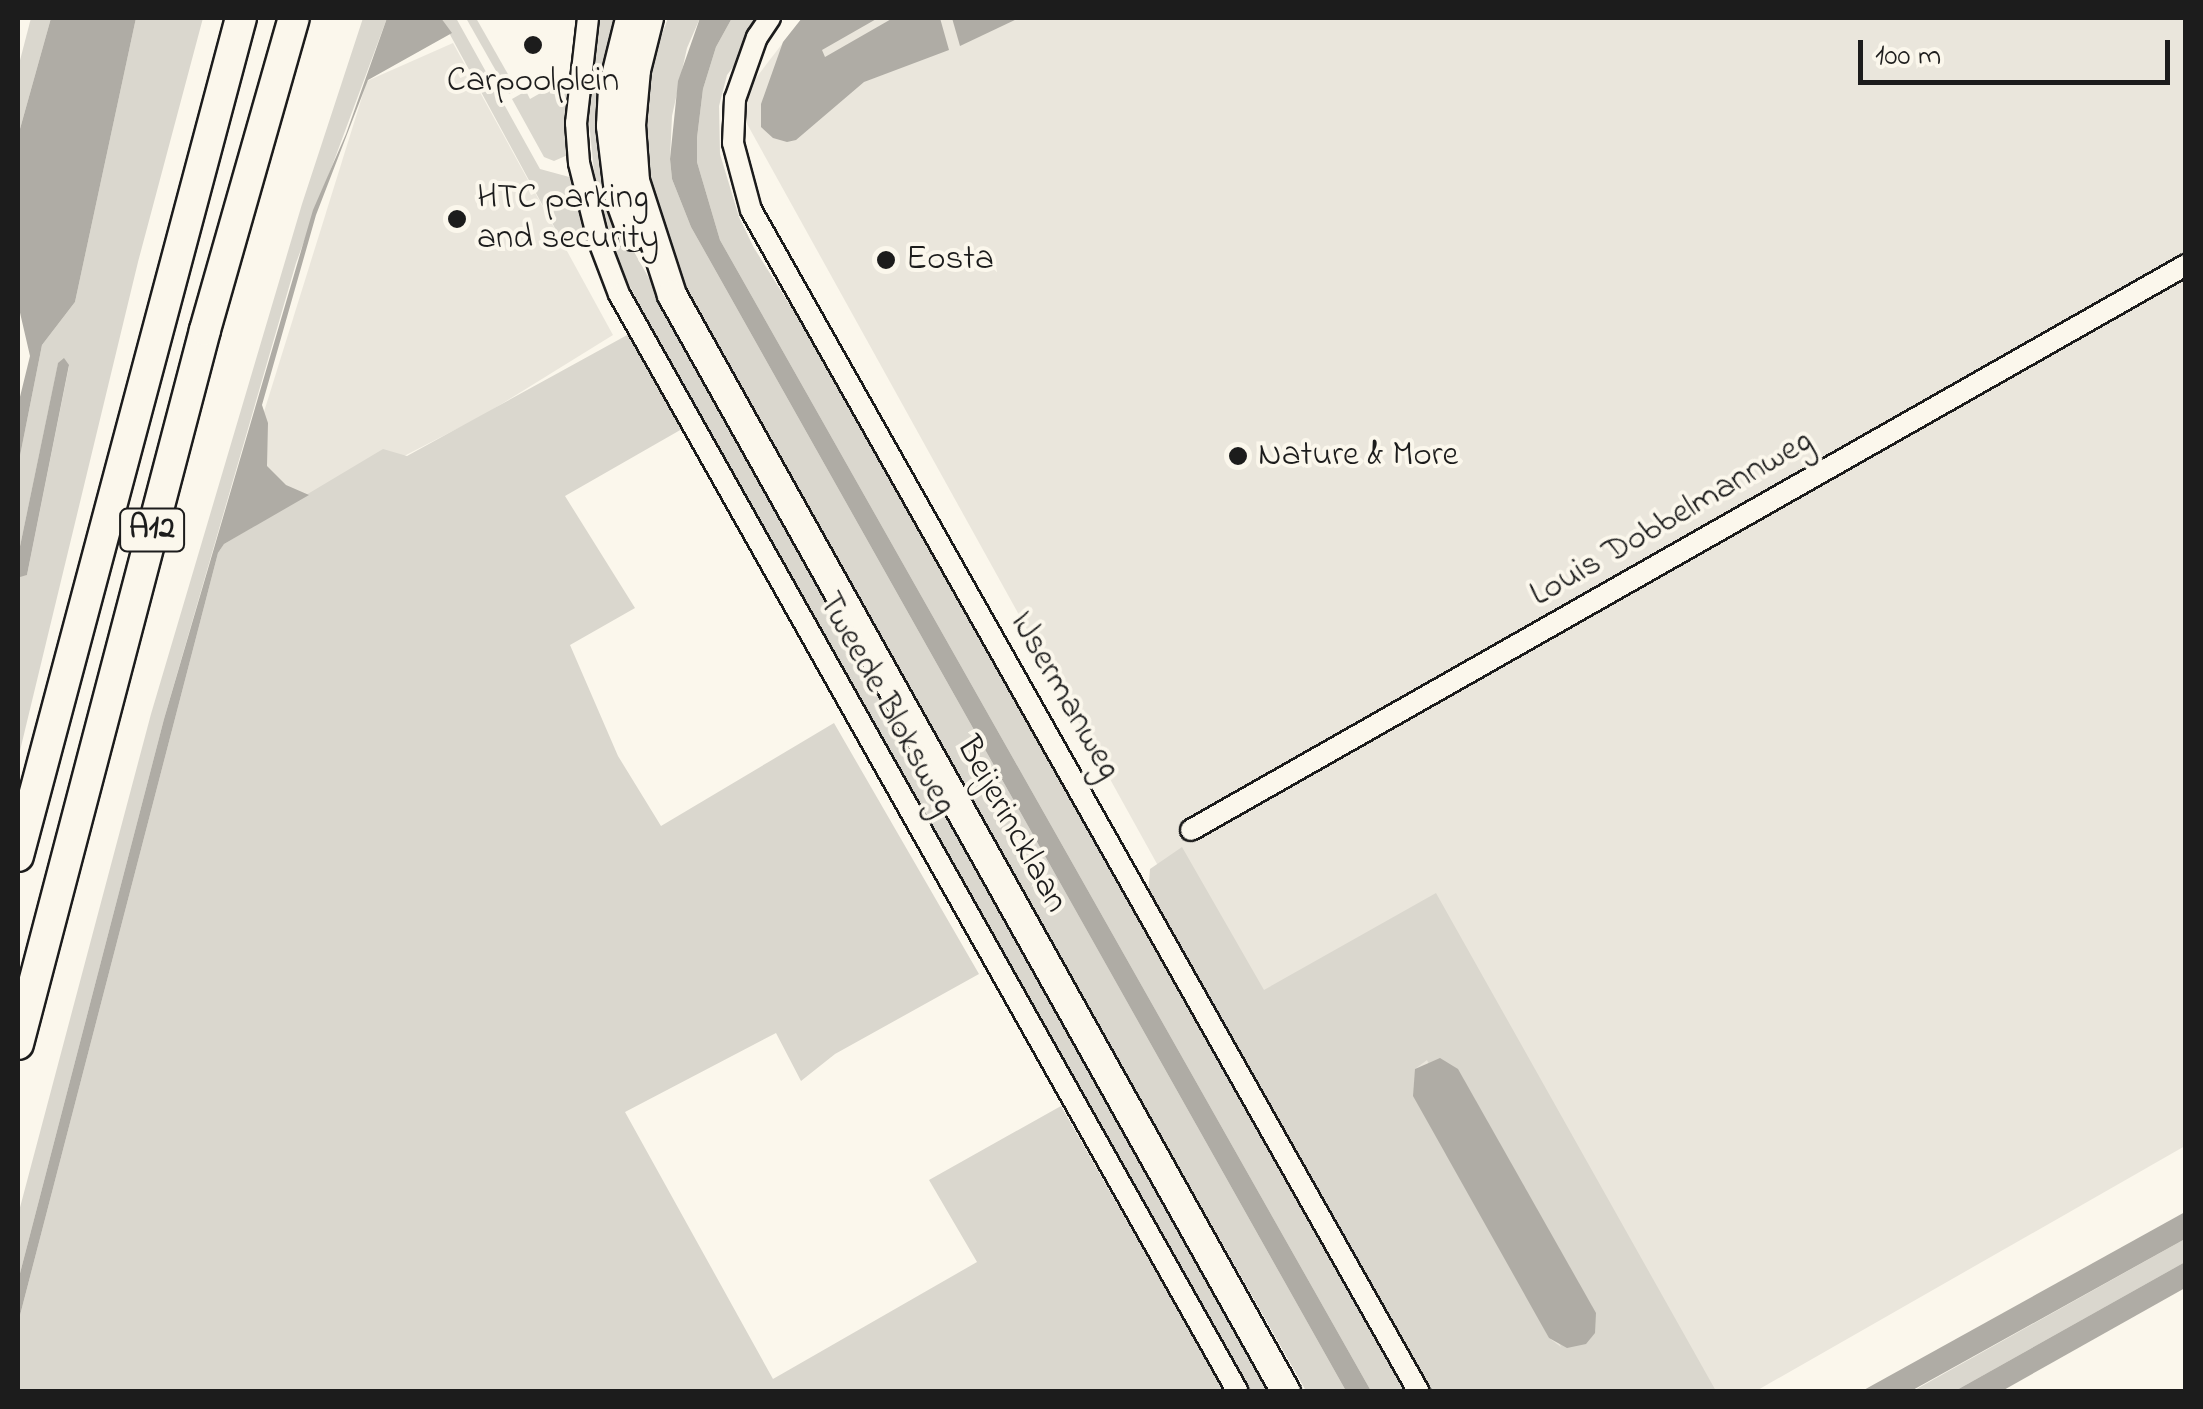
<!DOCTYPE html>
<html>
<head>
<meta charset="utf-8">
<style>
  body { margin:0 }
  #map { position:relative; width:2203px; height:1409px; overflow:hidden; background:#fbf7ec; font-family:"Indie Flower",sans-serif }
  div>[style] { position:absolute }
  .built>* { inset:0; background:#eae6dc }
  .green>* { inset:0; background:#dad7ce }
  .water>* { inset:0; background:#afaca5 }
  .roads { filter:drop-shadow(2px 0 #1c1c1c) drop-shadow(-2px 0 #1c1c1c) drop-shadow(0 2px #1c1c1c) drop-shadow(0 -2px #1c1c1c) }
  .minor>* { height:20px; margin:-10px; padding:0 10px; transform-origin:10px; border-radius:10px; background:#fbf7ec }
  .major>* { height:28px; margin:-14px; padding:0 14px; transform-origin:14px; border-radius:14px; background:#fbf7ec }
  .highway>* { height:30px; margin:-15px; padding:0 15px; transform-origin:15px; border-radius:15px; background:#fbf7ec }
  .dots>* { width:28px; height:28px; translate:-50% -50%; box-sizing:border-box; border:5px solid #fbf7ec; border-radius:50% }
  span { translate:-50% -50%; white-space:nowrap; text-align:center; line-height:1.15; -webkit-text-stroke:8px #fbf7ec; paint-order:stroke }
  .shield-label span { padding:2px 8px; background:#fbf7ec; border:2px solid; border-radius:8px; -webkit-text-stroke-width:0 }
  .shield-label { font-size:32px; color:#1c1c1c; font-weight:700 }
  .poi-label { font-size:35px; color:#1c1c1c }
  .left { translate:0 -50%; text-align:left }
  .street-label { font-size:35px; color:#1c1c1c }
  .frame { position:absolute; inset:0; border:20px solid #1c1c1c; pointer-events:none }
  .scale { position:absolute; left:1858px; top:40px; width:312px; height:45px; box-sizing:border-box; border:5px solid #1c1c1c; border-top:0; padding-left:12px; font-size:30px; line-height:35px; white-space:nowrap; color:#1c1c1c; -webkit-text-stroke:8px #fbf7ec; paint-order:stroke }
</style>
</head>
<body>
<div id="map">
  <div class="built">
    <div style="clip-path:polygon(802px 18px,2185px 18px,2185px 1146px,1756px 1391px,1449px 1391px,736px 104px)"></div>
    <div style="clip-path:polygon(453px 43px,613px 335px,482px 416px,221px 550px,367px 81px)"></div>
  </div>
  <div class="green">
    <div style="clip-path:polygon(31px 18px,51px 18px,18px 136px,18px 68px)"></div>
    <div style="clip-path:polygon(136px 18px,203px 18px,138px 262px,18px 759px,18px 576px,27px 575px,69px 366px,58px 364px,18px 556px,18px 466px,42px 345px,75px 302px)"></div>
    <div style="clip-path:polygon(363px 18px,387px 18px,296px 263px,164px 719px,18px 1281px,18px 1215px,151px 714px,302px 204px)"></div>
    <div style="clip-path:polygon(441px 18px,456px 18px,540px 169px,573px 178px,584px 227px,579px 234px,563px 243px)"></div>
    <div style="clip-path:polygon(466px 18px,476px 18px,517px 90px,509px 94px)"></div>
    <div style="clip-path:polygon(599px 18px,618px 19px,623px 224px,633px 250px,1278px 1391px,1248px 1391px,655px 337px,618px 262px,596px 192px,588px 111px)"></div>
    <div style="clip-path:polygon(668px 18px,700px 18px,687px 48px,672px 116px,670px 159px,672px 179px,691px 227px,1346px 1391px,1306px 1391px,810px 517px,687px 289px,659px 232px,648px 195px,642px 88px)"></div>
    <div style="clip-path:polygon(732px 18px,770px 18px,727px 75px,719px 106px,720px 154px,739px 217px,754px 248px,855px 408px,1410px 1391px,1371px 1391px,720px 240px,697px 162px,697px 138px,703px 89px,716px 47px)"></div>
    <div style="clip-path:polygon(555px 73px,570px 89px,570px 154px,554px 161px,544px 157px,512px 99px,526px 91px,530px 99px,551px 87px,544px 74px)"></div>
    <div style="clip-path:polygon(629px 334px,682px 429px,565px 496px,635px 608px,570px 645px,618px 756px,661px 826px,834px 723px,979px 974px,835px 1054px,801px 1081px,776px 1033px,625px 1112px,773px 1379px,977px 1262px,929px 1180px,1061px 1106px,1224px 1391px,18px 1392px,18px 1323px,218px 553px,224px 544px,383px 449px,407px 456px)"></div>
    <div style="clip-path:polygon(evenodd,1182px 847px,1264px 990px,1436px 893px,1716px 1391px,1429px 1391px,1148px 895px,1150px 869px,1182px 847px,1427px 1060px,1561px 1347px,1549px 1338px,1415px 1069px,1427px 1060px)"></div>
    <div style="clip-path:polygon(2185px 1239px,2185px 1262px,1955px 1391px,1911px 1392px)"></div>
  </div>
  <div class="water">
    <div style="clip-path:polygon(51px 18px,136px 18px,75px 302px,42px 345px,18px 466px,18px 405px,30px 356px,18px 304px,18px 136px)"></div>
    <div style="clip-path:polygon(387px 18px,441px 18px,452px 33px,368px 80px,316px 215px,262px 405px,268px 423px,267px 466px,286px 485px,309px 495px,224px 544px,218px 553px,18px 1323px,18px 1281px,164px 719px,313px 210px,346px 134px)"></div>
    <div style="clip-path:polygon(700px 18px,732px 18px,716px 47px,703px 89px,697px 138px,697px 162px,720px 240px,1371px 1391px,1346px 1391px,691px 227px,672px 179px,670px 159px,678px 81px)"></div>
    <div style="clip-path:polygon(802px 18px,878px 18px,822px 50px,825px 57px,893px 18px,940px 18px,949px 50px,864px 82px,796px 140px,787px 142px,773px 138px,761px 127px,761px 104px,783px 42px)"></div>
    <div style="clip-path:polygon(952px 18px,1019px 18px,960px 46px)"></div>
    <div style="clip-path:polygon(64px 358px,69px 365px,27px 575px,20px 577px,18px 556px,58px 363px)"></div>
    <div style="clip-path:polygon(1440px 1058px,1458px 1069px,1596px 1313px,1595px 1333px,1586px 1344px,1567px 1348px,1549px 1338px,1413px 1096px,1415px 1069px)"></div>
    <div style="clip-path:polygon(2185px 1212px,2185px 1239px,1911px 1391px,1862px 1391px)"></div>
    <div style="clip-path:polygon(2185px 1262px,2185px 1288px,2002px 1391px,1955px 1391px)"></div>
  </div>
  <div class="roads">
    <div class="minor">
      <div style="left:588px;top:18px;width:106px;rotate:96.5deg"></div>
      <div style="left:576px;top:123px;width:40px;rotate:85.7deg"></div>
      <div style="left:579px;top:163px;width:78px;rotate:76deg"></div>
      <div style="left:598px;top:239px;width:59px;rotate:69.1deg"></div>
      <div style="left:619px;top:294px;width:1260px;rotate:60.59deg"></div>
      <div style="left:770px;top:18px;width:23px;rotate:124deg"></div>
      <div style="left:757px;top:37px;width:66px;rotate:109.5deg"></div>
      <div style="left:735px;top:99px;width:44px;rotate:92.6deg"></div>
      <div style="left:733px;top:143px;width:69px;rotate:75deg"></div>
      <div style="left:751px;top:210px;width:1358px;rotate:60.53deg"></div>
      <div style="left:1191px;top:830px;width:1144px;rotate:-29.59deg"></div>
    </div>
    <div class="major">
      <div style="left:649px;top:18px;width:54px;rotate:104deg"></div>
      <div style="left:636px;top:70px;width:55px;rotate:95.2deg"></div>
      <div style="left:631px;top:125px;width:56px;rotate:85.9deg"></div>
      <div style="left:635px;top:181px;width:120px;rotate:72deg"></div>
      <div style="left:672px;top:295px;width:1257px;rotate:60.76deg"></div>
      <div style="left:630px;top:19px;width:71px;rotate:103.8deg"></div>
      <div style="left:613px;top:88px;width:38px;rotate:93deg"></div>
      <div style="left:611px;top:126px;width:75px;rotate:83.1deg"></div>
      <div style="left:620px;top:200px;width:38px;rotate:70deg"></div>
    </div>
    <div class="highway">
      <div style="left:18px;top:856px;width:867px;rotate:-75.1deg"></div>
      <div style="left:18px;top:1044px;width:738px;rotate:-75.32deg"></div>
      <div style="left:205px;top:330px;width:324px;rotate:-74.1deg"></div>
    </div>
  </div>
  <div class="dots">
    <div style="left:533px;top:45px;background:#1c1c1c"></div>
    <div style="left:457px;top:219px;background:#1c1c1c"></div>
    <div style="left:886px;top:260px;background:#1c1c1c"></div>
    <div style="left:1238px;top:456px;background:#1c1c1c"></div>
  </div>
  <div class="shield-label">
    <span style="left:152px;top:530px">A12</span>
  </div>
  <div class="poi-label">
    <span style="left:533px;top:82px">Carpoolplein</span>
    <span class="left" style="left:477px;top:219px">HTC parking<br>and security</span>
    <span class="left" style="left:906px;top:260px">Eosta</span>
    <span class="left" style="left:1258px;top:456px">Nature &amp; More</span>
  </div>
  <div class="street-label">
    <span style="left:1672px;top:519px;rotate:-30deg">Louis Dobbelmannweg</span>
    <span style="left:1064px;top:696px;rotate:60deg">IJsermanweg</span>
    <span style="left:886px;top:704px;rotate:61deg">Tweede Bloksweg</span>
    <span style="left:1011px;top:825px;rotate:61deg">Beijerincklaan</span>
  </div>
  <div class="frame"></div>
  <div class="scale">100 m</div>
</div>
</body>
</html>
